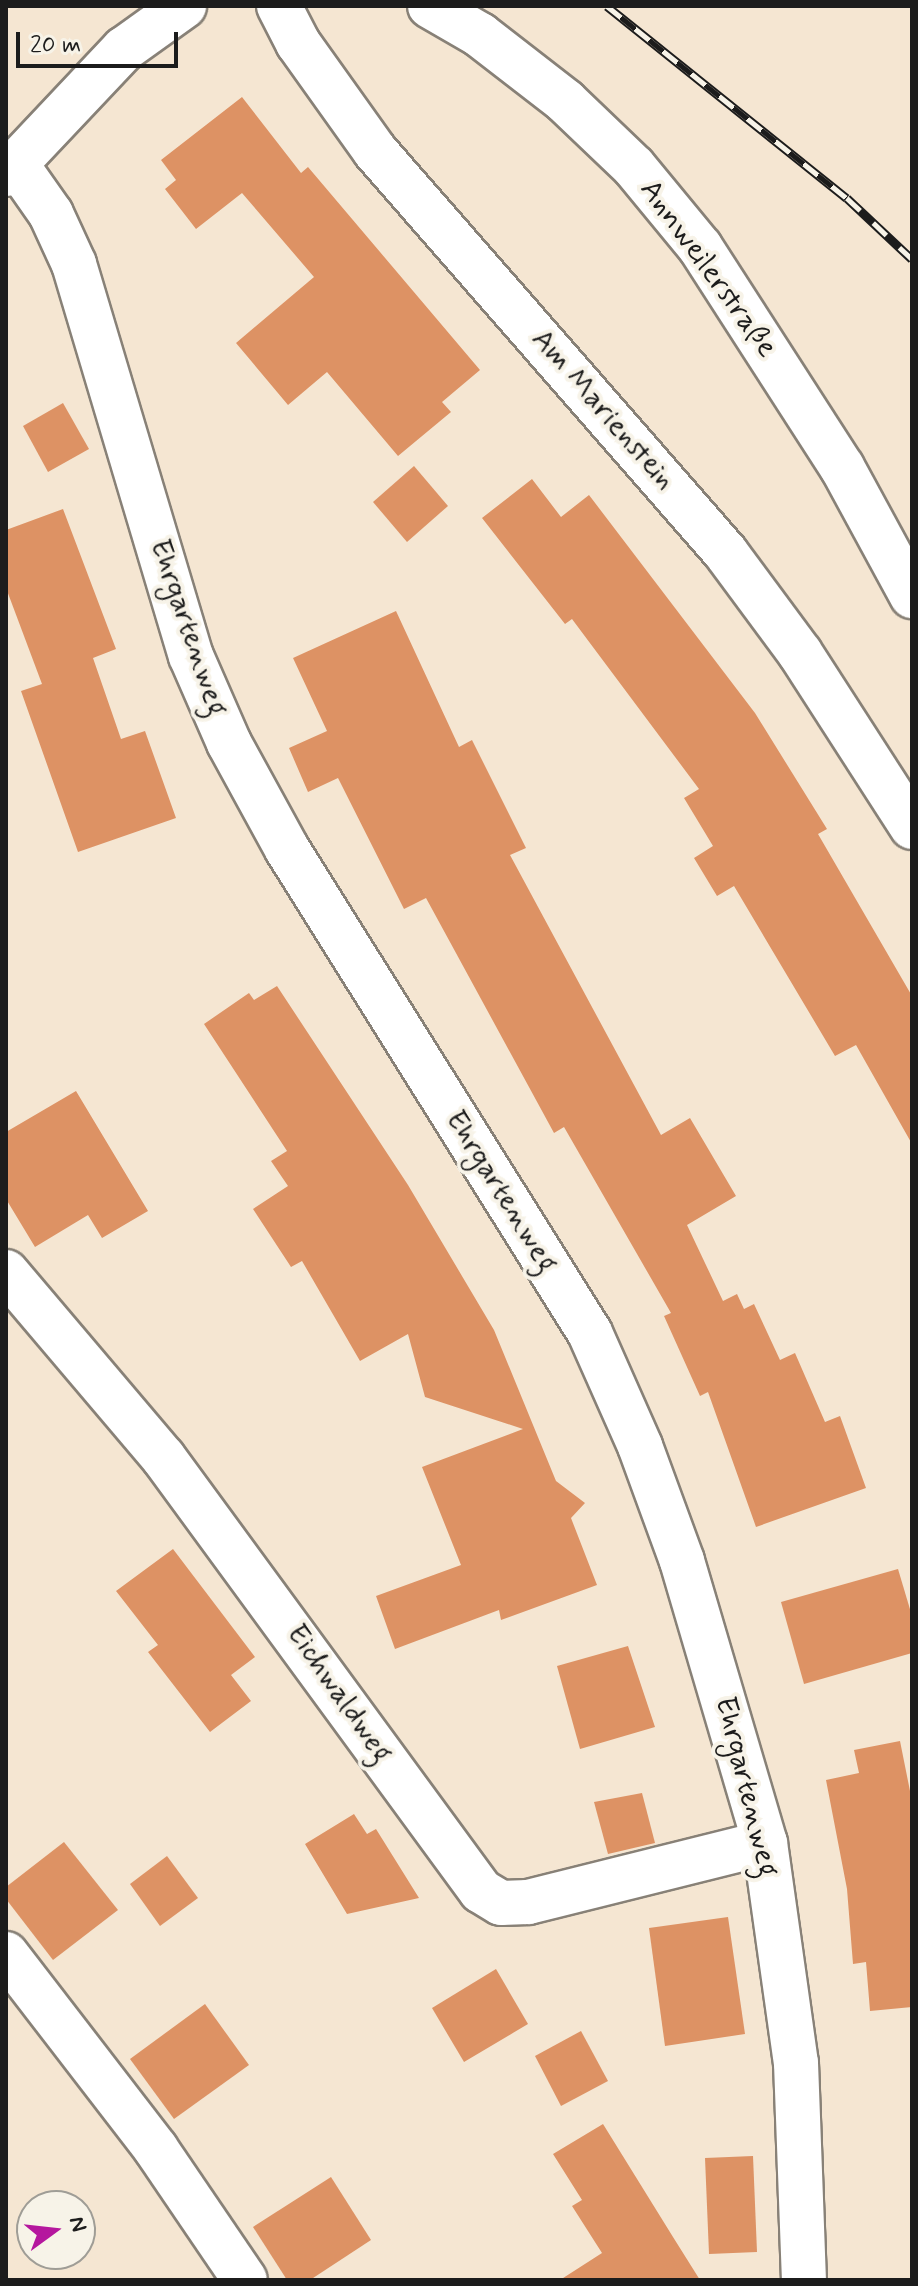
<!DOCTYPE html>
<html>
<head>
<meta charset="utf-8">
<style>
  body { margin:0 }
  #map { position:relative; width:918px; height:2286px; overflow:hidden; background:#f5e6d2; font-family:Mynerve,sans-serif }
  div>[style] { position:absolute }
  .building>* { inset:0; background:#dd9264 }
  .roads { filter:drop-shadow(2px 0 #888177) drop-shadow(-2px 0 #888177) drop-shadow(0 2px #888177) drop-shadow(0 -2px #888177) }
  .minor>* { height:44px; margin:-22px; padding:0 22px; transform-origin:22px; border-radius:22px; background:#fff }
  .tertiary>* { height:44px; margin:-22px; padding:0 22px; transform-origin:22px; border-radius:22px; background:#fff }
  .rail>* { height:9px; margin-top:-4.5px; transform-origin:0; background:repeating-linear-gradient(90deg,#f7f3e8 0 18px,#1c1c1c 0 36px); box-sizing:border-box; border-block:2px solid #1c1c1c }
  span { translate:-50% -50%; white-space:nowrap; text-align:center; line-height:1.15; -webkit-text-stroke:8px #f7f3e8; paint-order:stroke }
  .street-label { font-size:30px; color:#1c1c1c }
  .frame { position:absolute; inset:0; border:8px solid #1c1c1c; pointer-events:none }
  .north { position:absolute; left:16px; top:2190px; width:80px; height:80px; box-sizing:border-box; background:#f7f3e8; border:2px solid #9f9d96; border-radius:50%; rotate:75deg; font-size:22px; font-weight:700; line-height:32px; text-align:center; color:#1c1c1c }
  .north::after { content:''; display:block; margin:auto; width:28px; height:36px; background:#b5179e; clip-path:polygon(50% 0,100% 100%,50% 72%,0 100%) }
  .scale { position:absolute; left:16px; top:32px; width:162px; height:36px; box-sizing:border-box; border:4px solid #1c1c1c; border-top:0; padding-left:10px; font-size:24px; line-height:28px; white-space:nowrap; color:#1c1c1c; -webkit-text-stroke:6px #f7f3e8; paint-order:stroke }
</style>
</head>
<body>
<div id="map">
  <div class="building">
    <div style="clip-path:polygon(242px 97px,301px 173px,308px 167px,480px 370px,442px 402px,451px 412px,398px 456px,327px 372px,288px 405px,236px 343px,314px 277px,242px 193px,196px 229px,165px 189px,176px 180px,161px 160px)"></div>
    <div style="clip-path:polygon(63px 403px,89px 449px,48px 472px,23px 426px)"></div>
    <div style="clip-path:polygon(414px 466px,448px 506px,407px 542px,373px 502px)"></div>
    <div style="clip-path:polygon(532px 479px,561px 517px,589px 495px,755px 713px,827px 829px,818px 834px,912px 996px,912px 1144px,856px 1045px,835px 1056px,734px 886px,717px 896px,694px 858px,713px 846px,684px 798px,699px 789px,572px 619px,565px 624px,482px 518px)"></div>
    <div style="clip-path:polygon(63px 509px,116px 649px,93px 658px,121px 739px,145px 731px,176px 818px,78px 852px,21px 691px,42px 684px,6px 588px,6px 530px)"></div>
    <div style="clip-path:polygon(396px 611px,459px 747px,472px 740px,526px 848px,510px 855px,661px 1135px,690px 1118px,736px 1196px,687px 1225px,723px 1301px,737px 1294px,744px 1309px,754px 1304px,780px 1360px,795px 1353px,825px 1422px,840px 1416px,866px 1488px,756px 1527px,708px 1392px,700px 1396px,664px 1316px,671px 1313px,564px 1127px,554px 1133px,426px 898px,404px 909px,338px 778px,308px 792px,289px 748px,327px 731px,293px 658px)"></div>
    <div style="clip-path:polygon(277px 986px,408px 1185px,494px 1330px,556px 1481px,585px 1503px,571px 1518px,597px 1585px,501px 1620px,499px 1610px,395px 1649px,376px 1596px,461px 1565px,422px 1467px,523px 1429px,425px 1397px,408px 1334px,360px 1361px,302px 1261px,291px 1267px,253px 1209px,288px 1186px,271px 1161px,287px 1151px,204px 1024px,249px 993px,254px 1000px)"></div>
    <div style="clip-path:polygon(76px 1091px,148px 1211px,102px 1238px,88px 1215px,35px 1247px,6px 1199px,6px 1132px)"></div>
    <div style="clip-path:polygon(173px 1549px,255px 1657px,231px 1675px,251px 1701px,210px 1732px,148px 1652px,158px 1645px,116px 1591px)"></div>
    <div style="clip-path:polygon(898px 1569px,912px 1616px,912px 1653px,804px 1684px,781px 1602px)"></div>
    <div style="clip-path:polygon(628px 1646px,655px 1727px,580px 1749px,557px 1666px)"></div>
    <div style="clip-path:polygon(900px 1741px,912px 1801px,912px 2007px,870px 2011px,866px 1962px,853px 1964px,847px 1889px,826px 1780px,859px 1773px,854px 1750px)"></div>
    <div style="clip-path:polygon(642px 1793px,655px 1843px,608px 1854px,594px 1802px)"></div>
    <div style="clip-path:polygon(354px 1814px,367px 1834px,376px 1829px,419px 1898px,347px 1914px,305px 1844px)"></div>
    <div style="clip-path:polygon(64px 1842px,118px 1910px,53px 1960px,6px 1899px,6px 1887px)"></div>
    <div style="clip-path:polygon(167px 1856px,198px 1898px,160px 1926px,130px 1884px)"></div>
    <div style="clip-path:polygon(728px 1917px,745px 2034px,665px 2046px,649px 1928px)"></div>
    <div style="clip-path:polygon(496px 1969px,528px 2024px,464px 2062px,432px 2008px)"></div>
    <div style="clip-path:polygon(205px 2004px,249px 2065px,174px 2119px,130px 2059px)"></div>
    <div style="clip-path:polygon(581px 2031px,608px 2081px,561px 2106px,535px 2056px)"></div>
    <div style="clip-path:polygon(603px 2124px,673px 2237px,700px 2280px,560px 2280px,602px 2253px,572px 2206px,582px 2200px,553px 2154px)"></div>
    <div style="clip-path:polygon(753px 2156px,757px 2252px,709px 2254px,705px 2158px)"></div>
    <div style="clip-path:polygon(331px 2177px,371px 2240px,310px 2280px,287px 2280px,253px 2227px)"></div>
  </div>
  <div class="roads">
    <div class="minor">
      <div style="left:279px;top:6px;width:42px;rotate:62.8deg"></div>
      <div style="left:298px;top:43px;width:133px;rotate:54.5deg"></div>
      <div style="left:375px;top:151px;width:534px;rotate:48.87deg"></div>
      <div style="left:726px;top:553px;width:124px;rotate:53.5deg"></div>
      <div style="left:800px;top:653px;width:207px;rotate:57.2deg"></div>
      <div style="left:16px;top:164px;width:61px;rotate:55deg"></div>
      <div style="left:51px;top:214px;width:55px;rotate:65.3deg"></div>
      <div style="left:74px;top:264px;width:409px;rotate:73.4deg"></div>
      <div style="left:191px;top:656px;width:95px;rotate:66.4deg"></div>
      <div style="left:229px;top:743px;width:121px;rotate:61.3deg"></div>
      <div style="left:287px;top:849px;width:571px;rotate:57.95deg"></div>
      <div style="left:590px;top:1333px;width:124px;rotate:66.1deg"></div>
      <div style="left:640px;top:1446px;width:122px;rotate:69.9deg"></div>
      <div style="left:682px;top:1561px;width:294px;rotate:73.6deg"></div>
      <div style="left:765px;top:1843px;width:222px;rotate:82deg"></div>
      <div style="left:796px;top:2063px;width:217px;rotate:87.9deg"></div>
      <div style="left:6px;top:1272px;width:243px;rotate:49.7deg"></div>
      <div style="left:163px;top:1457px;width:538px;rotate:53.77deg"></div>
      <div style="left:481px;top:1891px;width:23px;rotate:31deg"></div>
      <div style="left:501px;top:1903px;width:27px;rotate:-2deg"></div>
      <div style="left:528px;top:1902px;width:244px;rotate:-14deg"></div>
      <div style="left:6px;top:1954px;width:246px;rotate:52.4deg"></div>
      <div style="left:156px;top:2149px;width:158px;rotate:55.8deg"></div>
    </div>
    <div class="tertiary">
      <div style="left:430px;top:6px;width:58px;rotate:30.1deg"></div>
      <div style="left:480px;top:35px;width:108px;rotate:37.8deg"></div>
      <div style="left:565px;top:101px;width:95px;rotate:43.7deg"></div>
      <div style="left:634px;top:167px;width:104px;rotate:50.5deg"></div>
      <div style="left:700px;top:247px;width:262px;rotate:57.2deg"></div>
      <div style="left:842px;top:467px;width:147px;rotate:61.5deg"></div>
      <div style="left:6px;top:174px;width:172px;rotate:-46.7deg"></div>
      <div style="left:124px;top:49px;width:74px;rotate:-35.6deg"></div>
    </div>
  </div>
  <div class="rail">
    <div style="left:607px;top:6px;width:307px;rotate:38.7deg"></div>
    <div style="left:847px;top:198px;width:89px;rotate:43.2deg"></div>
  </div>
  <div class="street-label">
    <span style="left:708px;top:269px;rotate:54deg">Annweilerstraße</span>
    <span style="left:603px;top:410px;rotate:49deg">Am Marienstein</span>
    <span style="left:188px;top:628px;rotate:71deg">Ehrgartenweg</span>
    <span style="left:501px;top:1192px;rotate:58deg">Ehrgartenweg</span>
    <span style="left:339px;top:1694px;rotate:55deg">Eichwaldweg</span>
    <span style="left:746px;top:1787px;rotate:76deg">Ehrgartenweg</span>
  </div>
  <div class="frame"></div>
  <div class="north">N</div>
  <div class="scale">20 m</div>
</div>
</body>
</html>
